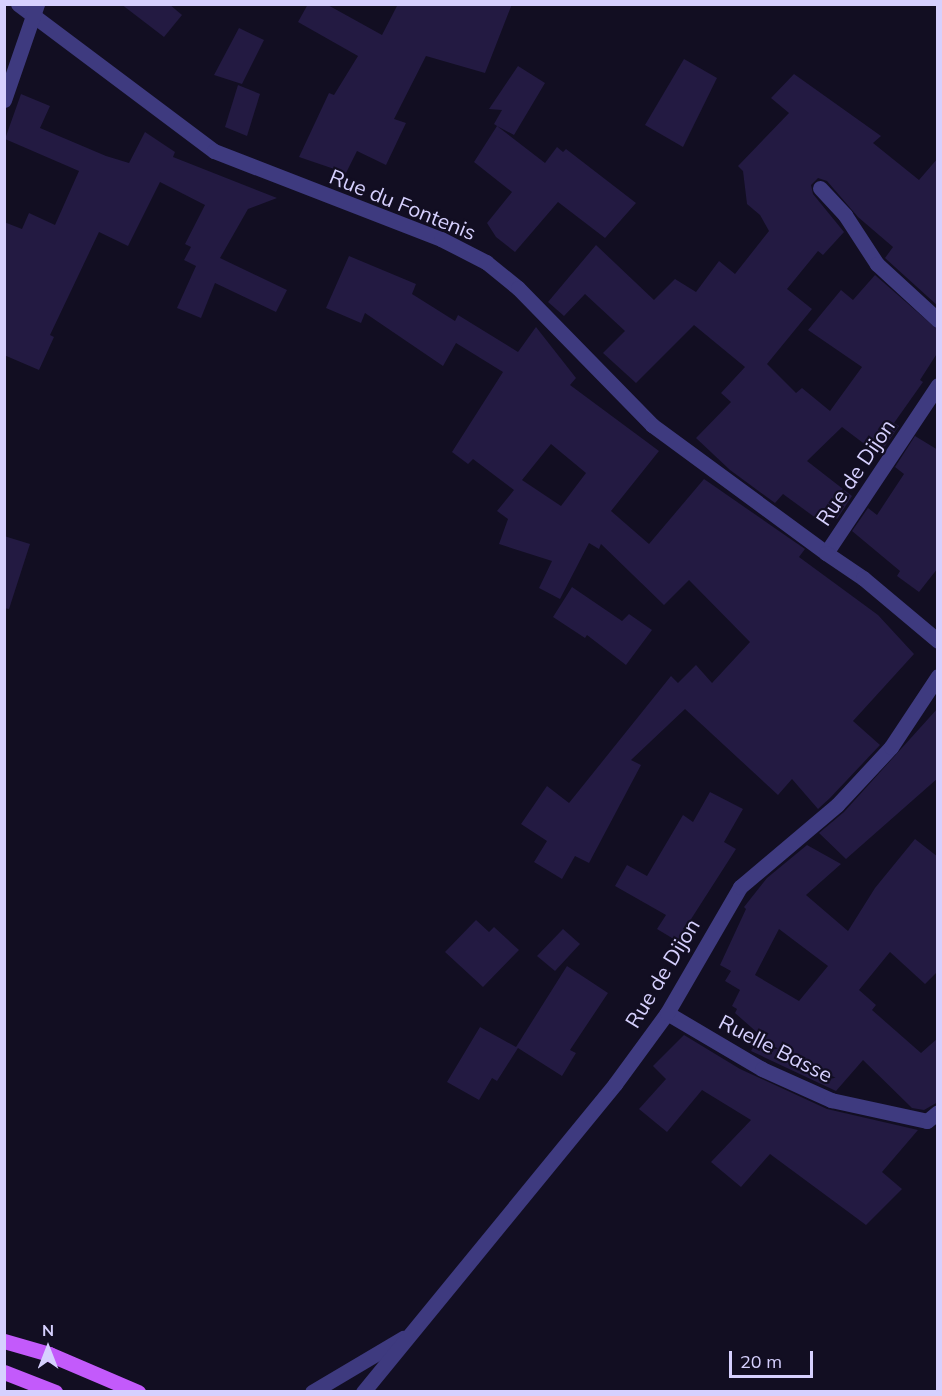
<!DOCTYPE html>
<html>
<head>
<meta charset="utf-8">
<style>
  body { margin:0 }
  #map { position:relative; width:942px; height:1396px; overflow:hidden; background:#120e22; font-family:Mulish,sans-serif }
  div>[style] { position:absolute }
  .building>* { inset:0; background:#231a42 }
  .minor>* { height:15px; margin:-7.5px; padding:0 7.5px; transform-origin:7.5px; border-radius:7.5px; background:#3e3a7f }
  .major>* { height:15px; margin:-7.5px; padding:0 7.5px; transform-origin:7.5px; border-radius:7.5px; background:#c35afb }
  span { translate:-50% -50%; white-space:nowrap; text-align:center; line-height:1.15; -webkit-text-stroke:4.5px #120e22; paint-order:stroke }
  .street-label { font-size:21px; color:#d6d0fe }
  .frame { position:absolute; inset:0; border:6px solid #d6d0fe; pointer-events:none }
  .north { position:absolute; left:18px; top:1318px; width:60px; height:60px; -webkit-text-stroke:4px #120e22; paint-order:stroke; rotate:0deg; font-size:16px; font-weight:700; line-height:24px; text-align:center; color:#d6d0fe }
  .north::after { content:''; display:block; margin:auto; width:21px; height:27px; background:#d6d0fe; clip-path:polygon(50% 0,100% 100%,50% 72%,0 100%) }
  .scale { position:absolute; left:729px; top:1351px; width:84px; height:27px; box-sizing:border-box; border:3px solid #d6d0fe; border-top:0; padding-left:8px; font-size:18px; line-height:21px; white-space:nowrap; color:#d6d0fe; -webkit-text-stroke:4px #120e22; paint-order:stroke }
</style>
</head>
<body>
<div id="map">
  <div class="building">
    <div style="clip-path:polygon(121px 4px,169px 4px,182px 15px,164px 37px)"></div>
    <div style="clip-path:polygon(308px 4px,326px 4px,382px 35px,398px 4px,512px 4px,485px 73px,426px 56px,394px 119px,406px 123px,386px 165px,357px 151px,346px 173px,299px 157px,329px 93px,334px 95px,358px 56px,298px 22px)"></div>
    <div style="clip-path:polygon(239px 28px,264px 40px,242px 84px,214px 75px)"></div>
    <div style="clip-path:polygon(684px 59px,717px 78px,683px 147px,645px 125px)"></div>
    <div style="clip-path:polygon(518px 66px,545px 83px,514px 135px,497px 126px,545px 163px,557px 147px,563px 152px,566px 149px,636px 203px,605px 238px,558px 202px,515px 252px,496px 237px,487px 223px,512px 192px,474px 162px,497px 126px,494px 124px,502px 110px,489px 109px)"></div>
    <div style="clip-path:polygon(794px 74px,881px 136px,873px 143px,919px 180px,938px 158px,938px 306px,885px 258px,893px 247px,858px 217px,827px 181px,818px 178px,811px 185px,813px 194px,844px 232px,823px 255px,818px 251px,787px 289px,812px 309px,767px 364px,796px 393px,802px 388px,830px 411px,862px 367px,808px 330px,841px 290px,853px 300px,875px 275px,938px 330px,938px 352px,920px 380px,923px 382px,894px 423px,899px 426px,879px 455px,842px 427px,807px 461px,852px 496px,837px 519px,831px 514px,824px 524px,783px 494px,775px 503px,730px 470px,696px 438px,731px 402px,721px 393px,745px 367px,694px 325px,636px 383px,603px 353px,625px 331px,585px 294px,564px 316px,548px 302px,596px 245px,654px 300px,675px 279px,696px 292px,719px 261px,735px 274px,769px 231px,760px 215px,747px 204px,743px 171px,738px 166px,789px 113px,771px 98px)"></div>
    <div style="clip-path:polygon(238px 85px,260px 94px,247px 136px,225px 127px)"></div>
    <div style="clip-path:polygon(21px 94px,50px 106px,40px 128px,106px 156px,129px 163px,145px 132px,175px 152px,173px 157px,277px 198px,248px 209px,220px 258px,287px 290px,276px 312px,215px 283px,201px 318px,177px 308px,196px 266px,184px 260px,191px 247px,185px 244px,205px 205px,160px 182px,128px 246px,99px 232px,50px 335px,54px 337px,39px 370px,4px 355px,4px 222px,22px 229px,29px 213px,55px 225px,79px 171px,5px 139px)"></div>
    <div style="clip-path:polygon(evenodd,349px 256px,416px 284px,412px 294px,455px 321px,458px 315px,518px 352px,536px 327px,576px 378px,570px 385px,659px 451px,611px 511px,649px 544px,704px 479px,805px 549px,799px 557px,878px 615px,914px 654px,853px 721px,880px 745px,830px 798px,818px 809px,792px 779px,778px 795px,685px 709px,631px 760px,641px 765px,589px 863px,575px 856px,562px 879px,534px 862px,547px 841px,521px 824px,547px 786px,569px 803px,671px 676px,678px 683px,696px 665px,712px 683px,750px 642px,689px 580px,664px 605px,601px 544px,599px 549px,589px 543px,560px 599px,539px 588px,552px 561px,499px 544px,508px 519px,497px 511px,514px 490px,473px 459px,468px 464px,452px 452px,503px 372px,456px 343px,443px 366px,365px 313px,361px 323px,326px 308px,349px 256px,551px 444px,586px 473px,561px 506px,522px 480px,551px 444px)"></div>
    <div style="clip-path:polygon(915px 436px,938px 450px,938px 568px,919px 592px,897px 576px,900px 571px,852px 531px,868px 508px,877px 515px,904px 474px,895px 467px)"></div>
    <div style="clip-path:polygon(4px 536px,30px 544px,9px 609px,4px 608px)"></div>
    <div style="clip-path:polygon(572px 587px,622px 621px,629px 614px,652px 630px,626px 665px,587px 635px,585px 638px,553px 617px)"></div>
    <div style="clip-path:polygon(938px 708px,938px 778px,846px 859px,819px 833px,844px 812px)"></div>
    <div style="clip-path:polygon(710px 792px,743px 809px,724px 842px,736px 849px,677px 941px,657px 929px,666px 915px,615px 886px,627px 865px,647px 876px,683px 815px,693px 822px)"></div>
    <div style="clip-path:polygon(evenodd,915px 839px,938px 857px,938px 971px,925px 984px,890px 952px,859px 990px,876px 1005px,872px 1010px,921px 1053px,938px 1038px,938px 1102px,924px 1110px,912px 1108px,863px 1060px,836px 1091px,751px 1051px,760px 1035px,735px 1013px,737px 1009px,732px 1006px,740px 990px,725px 981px,731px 971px,720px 965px,746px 909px,744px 907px,767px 878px,807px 845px,841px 864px,806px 895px,848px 931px,875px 888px,915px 839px,779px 929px,828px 966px,799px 1001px,755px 975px,779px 929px)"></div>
    <div style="clip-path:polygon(476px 920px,489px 932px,494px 927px,519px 950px,483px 987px,445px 952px)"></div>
    <div style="clip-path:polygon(563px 929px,580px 944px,555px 971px,537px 956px)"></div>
    <div style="clip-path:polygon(567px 966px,608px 993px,570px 1050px,576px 1053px,562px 1076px,518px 1048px,497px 1081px,492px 1078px,479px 1100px,447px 1082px,480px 1027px,516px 1047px)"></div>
    <div style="clip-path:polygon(684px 1035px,740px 1069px,827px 1109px,918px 1130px,882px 1172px,902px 1189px,866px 1225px,770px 1154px,741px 1187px,711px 1162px,751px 1120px,702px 1090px,667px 1132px,639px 1109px,666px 1079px,653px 1066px)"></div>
  </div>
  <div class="minor">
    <div style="left:18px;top:4px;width:245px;rotate:36.9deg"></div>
    <div style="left:214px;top:151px;width:243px;rotate:21.2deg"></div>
    <div style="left:441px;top:239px;width:51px;rotate:27.1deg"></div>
    <div style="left:486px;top:262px;width:41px;rotate:39.1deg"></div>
    <div style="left:518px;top:288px;width:192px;rotate:45.6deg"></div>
    <div style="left:652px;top:425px;width:216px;rotate:36.3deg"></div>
    <div style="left:4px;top:100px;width:102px;rotate:-71deg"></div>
    <div style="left:820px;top:188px;width:37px;rotate:47deg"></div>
    <div style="left:845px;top:215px;width:59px;rotate:56.9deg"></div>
    <div style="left:877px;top:264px;width:83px;rotate:42.6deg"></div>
    <div style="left:938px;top:385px;width:202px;rotate:123.7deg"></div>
    <div style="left:826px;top:553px;width:45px;rotate:34deg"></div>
    <div style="left:863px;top:578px;width:98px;rotate:40deg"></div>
    <div style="left:667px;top:1013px;width:110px;rotate:30.5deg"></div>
    <div style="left:762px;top:1069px;width:76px;rotate:24.2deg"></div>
    <div style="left:831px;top:1100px;width:98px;rotate:12.3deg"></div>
    <div style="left:927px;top:1121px;width:14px;rotate:-39deg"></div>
    <div style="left:312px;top:1392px;width:106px;rotate:-30.7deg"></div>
    <div style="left:363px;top:1392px;width:398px;rotate:-50.7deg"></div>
    <div style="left:615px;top:1084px;width:88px;rotate:-53.8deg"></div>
    <div style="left:667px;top:1013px;width:146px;rotate:-59.9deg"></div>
    <div style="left:740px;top:887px;width:127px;rotate:-40.2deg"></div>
    <div style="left:837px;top:805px;width:79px;rotate:-47deg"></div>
    <div style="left:891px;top:747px;width:85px;rotate:-56.5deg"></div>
  </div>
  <div class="major">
    <div style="left:4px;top:1341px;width:47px;rotate:16.1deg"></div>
    <div style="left:49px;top:1354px;width:97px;rotate:23.1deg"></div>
    <div style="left:4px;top:1372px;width:55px;rotate:21.4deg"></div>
  </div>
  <div class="street-label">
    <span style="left:403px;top:204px;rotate:22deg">Rue du Fontenis</span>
    <span style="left:855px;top:472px;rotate:-56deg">Rue de Dijon</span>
    <span style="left:662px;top:973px;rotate:-59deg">Rue de Dijon</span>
    <span style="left:776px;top:1048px;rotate:27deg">Ruelle Basse</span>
  </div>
  <div class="frame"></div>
  <div class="north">N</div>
  <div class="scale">20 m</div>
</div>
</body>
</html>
